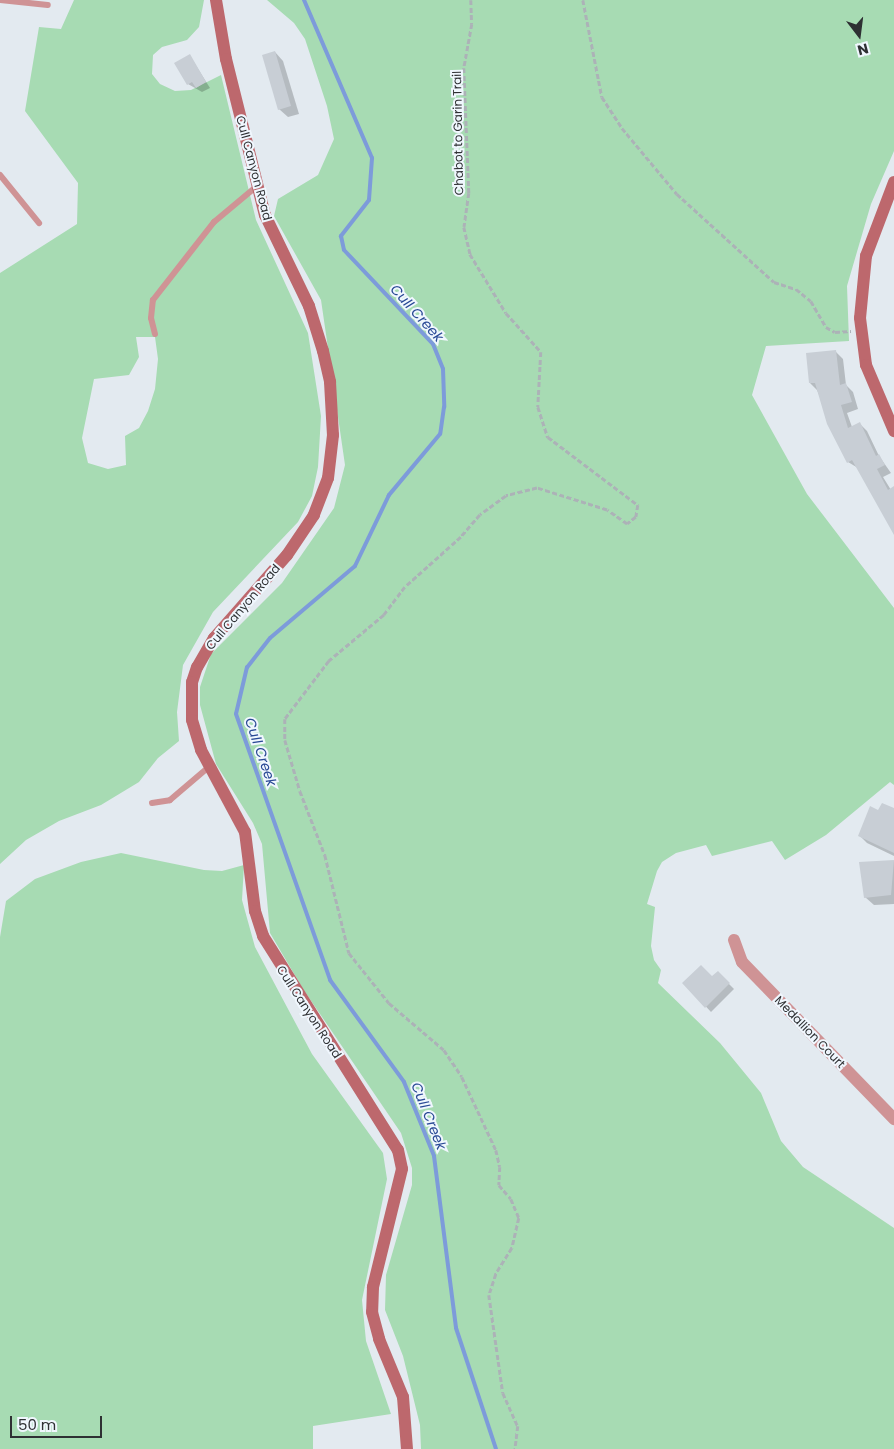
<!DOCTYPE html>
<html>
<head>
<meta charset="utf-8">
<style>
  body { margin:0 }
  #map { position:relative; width:894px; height:1449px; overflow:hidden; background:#e3eaf0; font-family:Poppins,sans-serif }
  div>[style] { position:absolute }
  .green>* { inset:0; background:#a7dbb3 }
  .shadow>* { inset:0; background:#0003 }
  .stream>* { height:4px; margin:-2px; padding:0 2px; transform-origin:2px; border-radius:2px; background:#7d9bda }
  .building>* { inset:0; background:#c8ced5 }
  .path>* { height:2.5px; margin-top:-1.25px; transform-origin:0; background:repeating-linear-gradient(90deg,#acb2b7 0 5px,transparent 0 7.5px) }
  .lane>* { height:6px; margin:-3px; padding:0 3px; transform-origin:3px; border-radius:3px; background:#cf9395 }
  .street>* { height:12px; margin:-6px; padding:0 6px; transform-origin:6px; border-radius:6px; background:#cf9395 }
  .secondary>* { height:12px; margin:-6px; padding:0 6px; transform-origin:6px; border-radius:6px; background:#bd686d }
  span { translate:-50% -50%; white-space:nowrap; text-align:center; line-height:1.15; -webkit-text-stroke:4px #f0f7fe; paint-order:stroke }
  .street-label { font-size:12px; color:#2e3033 }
  .water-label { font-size:14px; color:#294995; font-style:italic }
  .north { position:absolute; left:834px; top:10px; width:50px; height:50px; -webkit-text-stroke:4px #f0f7fe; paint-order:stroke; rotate:165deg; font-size:14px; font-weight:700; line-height:20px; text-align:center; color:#2e3033 }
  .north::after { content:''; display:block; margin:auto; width:18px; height:22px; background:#2e3033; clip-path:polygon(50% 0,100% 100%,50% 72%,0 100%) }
  .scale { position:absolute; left:10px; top:1416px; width:92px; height:22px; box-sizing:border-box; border:2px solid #2e3033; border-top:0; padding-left:6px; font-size:15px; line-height:18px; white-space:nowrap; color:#2e3033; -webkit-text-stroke:4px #f0f7fe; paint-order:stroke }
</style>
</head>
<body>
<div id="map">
  <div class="green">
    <div style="clip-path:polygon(evenodd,74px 0,204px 0,199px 27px,187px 40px,162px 47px,153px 55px,152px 74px,160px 84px,175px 91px,191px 90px,221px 75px,256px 220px,308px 333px,321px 416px,318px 467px,312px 496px,298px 522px,213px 612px,183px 665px,177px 712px,179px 741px,158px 758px,139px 782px,101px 805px,59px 821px,26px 840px,0 864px,0 273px,77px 224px,78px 183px,25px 111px,39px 27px,61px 29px,74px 0,136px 337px,155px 337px,158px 359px,155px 389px,148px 411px,139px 428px,125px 436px,126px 465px,108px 469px,88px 463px,82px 438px,94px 379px,129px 375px,139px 357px,136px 337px)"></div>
    <div style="clip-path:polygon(267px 0,894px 0,894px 151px,871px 204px,847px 286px,849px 341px,766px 346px,752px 395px,807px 494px,894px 608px,894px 785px,890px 782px,826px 835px,785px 860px,772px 841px,712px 856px,706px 845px,676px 853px,662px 862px,657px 871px,647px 904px,655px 907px,651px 946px,654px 960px,661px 970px,658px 983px,720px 1043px,761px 1093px,781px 1141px,803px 1167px,894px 1228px,894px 1449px,421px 1449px,420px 1425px,403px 1356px,385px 1310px,386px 1275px,412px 1185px,412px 1168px,401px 1133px,303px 989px,270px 933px,262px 844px,253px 823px,216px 764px,200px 705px,200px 687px,211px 654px,282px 583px,334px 508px,345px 465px,321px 300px,274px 216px,278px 199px,318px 175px,334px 139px,327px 106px,305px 39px,294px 23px)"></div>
    <div style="clip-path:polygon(121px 853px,204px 870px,222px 871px,244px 865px,242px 900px,255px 947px,312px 1054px,383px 1153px,387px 1179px,362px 1300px,366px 1341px,391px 1414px,313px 1426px,313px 1449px,0 1449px,0 937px,6px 901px,35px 879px,81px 862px)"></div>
  </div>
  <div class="shadow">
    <div style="clip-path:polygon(275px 52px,283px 61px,299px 114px,288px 117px,279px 109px)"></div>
    <div style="clip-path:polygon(190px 56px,210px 88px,202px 92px,188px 84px)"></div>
    <div style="clip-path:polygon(836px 352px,843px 359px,846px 385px,853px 392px,858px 409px,847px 413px,852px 427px,860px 424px,867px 431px,879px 456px,891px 473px,883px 477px,891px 490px,894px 488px,894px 530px,858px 468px,848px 462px,817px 390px,810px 383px)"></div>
    <div style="clip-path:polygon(894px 810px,894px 856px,867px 843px,860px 836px,879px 812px)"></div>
    <div style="clip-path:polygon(894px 861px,894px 904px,874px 905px,865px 897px,861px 864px)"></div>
    <div style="clip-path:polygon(718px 973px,734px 989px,711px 1012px,684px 983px,712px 978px)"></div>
  </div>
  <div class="stream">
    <div style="left:304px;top:0;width:172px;rotate:66.7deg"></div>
    <div style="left:372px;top:158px;width:42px;rotate:94.1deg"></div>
    <div style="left:369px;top:200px;width:46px;rotate:127.9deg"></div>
    <div style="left:341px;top:236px;width:14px;rotate:78deg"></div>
    <div style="left:344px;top:250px;width:129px;rotate:46.6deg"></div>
    <div style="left:433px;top:344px;width:27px;rotate:68deg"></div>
    <div style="left:443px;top:369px;width:38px;rotate:88deg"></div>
    <div style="left:444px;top:407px;width:27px;rotate:98deg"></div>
    <div style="left:440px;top:434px;width:80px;rotate:129.9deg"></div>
    <div style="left:389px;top:495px;width:79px;rotate:115.6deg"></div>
    <div style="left:355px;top:566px;width:111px;rotate:139.7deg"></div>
    <div style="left:270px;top:638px;width:37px;rotate:128deg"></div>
    <div style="left:247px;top:667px;width:48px;rotate:103.2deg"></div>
    <div style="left:236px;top:714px;width:282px;rotate:70.5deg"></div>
    <div style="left:330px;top:980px;width:126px;rotate:54deg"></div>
    <div style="left:404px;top:1082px;width:80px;rotate:67.9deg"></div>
    <div style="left:434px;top:1156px;width:173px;rotate:82.7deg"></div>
    <div style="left:456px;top:1328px;width:127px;rotate:71.7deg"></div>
  </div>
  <div class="building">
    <div style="clip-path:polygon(275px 51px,291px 106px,278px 110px,262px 55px)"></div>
    <div style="clip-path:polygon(190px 54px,206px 82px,196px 88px,192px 82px,187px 85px,174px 63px)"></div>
    <div style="clip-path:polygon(836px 350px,840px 385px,846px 383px,852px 402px,841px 405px,848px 428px,860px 422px,876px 456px,879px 454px,885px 465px,877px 469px,888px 490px,894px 486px,894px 535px,852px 460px,847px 463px,827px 424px,815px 383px,809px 383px,806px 353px)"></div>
    <div style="clip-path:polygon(882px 803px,894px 808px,894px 853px,858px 836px,870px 806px,878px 810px)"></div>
    <div style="clip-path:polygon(894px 860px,891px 895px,864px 898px,859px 862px)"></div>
    <div style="clip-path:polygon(701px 965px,712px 976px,718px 971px,730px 983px,705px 1008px,682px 983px)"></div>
  </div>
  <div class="path">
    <div style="left:471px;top:0;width:24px;rotate:88deg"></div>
    <div style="left:472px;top:24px;width:45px;rotate:100.3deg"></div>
    <div style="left:464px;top:68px;width:125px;rotate:87.7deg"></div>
    <div style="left:469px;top:193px;width:34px;rotate:98deg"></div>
    <div style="left:464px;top:227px;width:28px;rotate:77deg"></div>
    <div style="left:470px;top:254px;width:69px;rotate:58.6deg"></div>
    <div style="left:506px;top:313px;width:52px;rotate:48.1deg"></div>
    <div style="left:541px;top:352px;width:55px;rotate:93.1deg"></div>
    <div style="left:538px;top:407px;width:32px;rotate:72deg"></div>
    <div style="left:548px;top:437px;width:113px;rotate:37.1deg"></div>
    <div style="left:638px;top:505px;width:12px;rotate:99deg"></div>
    <div style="left:636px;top:517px;width:11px;rotate:142deg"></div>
    <div style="left:627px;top:524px;width:24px;rotate:-145deg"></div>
    <div style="left:607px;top:510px;width:73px;rotate:-162.6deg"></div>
    <div style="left:537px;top:488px;width:32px;rotate:166deg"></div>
    <div style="left:506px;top:496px;width:32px;rotate:144deg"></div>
    <div style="left:480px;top:515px;width:29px;rotate:131deg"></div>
    <div style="left:461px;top:537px;width:75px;rotate:138.2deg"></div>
    <div style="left:405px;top:587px;width:35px;rotate:127deg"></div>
    <div style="left:384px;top:615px;width:72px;rotate:140.1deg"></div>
    <div style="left:329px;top:661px;width:73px;rotate:127.2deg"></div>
    <div style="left:285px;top:719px;width:21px;rotate:90deg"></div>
    <div style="left:285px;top:740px;width:53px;rotate:73.6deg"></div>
    <div style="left:300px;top:791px;width:69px;rotate:68.7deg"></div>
    <div style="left:325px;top:855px;width:101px;rotate:76.2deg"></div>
    <div style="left:349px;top:953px;width:64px;rotate:51.3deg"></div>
    <div style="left:389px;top:1003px;width:72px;rotate:40.5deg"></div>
    <div style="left:444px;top:1050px;width:32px;rotate:56deg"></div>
    <div style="left:462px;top:1077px;width:81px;rotate:65deg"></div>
    <div style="left:496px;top:1150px;width:17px;rotate:77deg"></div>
    <div style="left:500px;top:1167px;width:18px;rotate:93deg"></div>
    <div style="left:499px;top:1185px;width:18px;rotate:49deg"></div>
    <div style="left:511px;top:1199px;width:21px;rotate:67deg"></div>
    <div style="left:519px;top:1218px;width:31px;rotate:103deg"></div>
    <div style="left:512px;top:1248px;width:31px;rotate:122deg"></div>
    <div style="left:496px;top:1274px;width:22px;rotate:108deg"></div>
    <div style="left:489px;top:1295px;width:99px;rotate:81.9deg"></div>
    <div style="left:503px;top:1393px;width:36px;rotate:66deg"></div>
    <div style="left:518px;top:1426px;width:23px;rotate:97deg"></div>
    <div style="left:583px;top:0;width:99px;rotate:78.9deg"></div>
    <div style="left:602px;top:97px;width:37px;rotate:57deg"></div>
    <div style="left:622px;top:128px;width:86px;rotate:50.2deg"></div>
    <div style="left:677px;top:194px;width:131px;rotate:42.2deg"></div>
    <div style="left:774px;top:282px;width:23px;rotate:18deg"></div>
    <div style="left:796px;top:289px;width:19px;rotate:39deg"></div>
    <div style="left:811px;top:301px;width:30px;rotate:60deg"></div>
    <div style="left:826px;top:327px;width:10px;rotate:29deg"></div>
    <div style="left:835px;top:332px;width:16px;rotate:-4deg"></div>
  </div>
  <div class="lane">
    <div style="left:0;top:0;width:48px;rotate:5.9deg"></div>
    <div style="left:0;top:175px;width:62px;rotate:50.9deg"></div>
    <div style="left:155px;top:334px;width:16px;rotate:-104deg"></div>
    <div style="left:151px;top:318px;width:18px;rotate:-84deg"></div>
    <div style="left:153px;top:300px;width:99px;rotate:-52deg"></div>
    <div style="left:214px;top:222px;width:56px;rotate:-39.9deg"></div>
    <div style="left:152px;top:803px;width:18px;rotate:-9deg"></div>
    <div style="left:170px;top:800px;width:52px;rotate:-40.4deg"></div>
  </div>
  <div class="street">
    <div style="left:734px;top:940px;width:23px;rotate:70deg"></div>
    <div style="left:742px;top:962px;width:219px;rotate:45.9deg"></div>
  </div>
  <div class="secondary">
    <div style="left:216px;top:0;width:60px;rotate:80.4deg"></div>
    <div style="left:226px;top:59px;width:161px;rotate:76deg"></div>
    <div style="left:265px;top:215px;width:101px;rotate:64.2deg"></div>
    <div style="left:309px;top:306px;width:47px;rotate:72.7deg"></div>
    <div style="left:323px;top:351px;width:32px;rotate:77deg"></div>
    <div style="left:330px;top:382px;width:53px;rotate:86.8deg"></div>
    <div style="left:333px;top:435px;width:43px;rotate:96.6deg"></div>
    <div style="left:328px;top:478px;width:40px;rotate:111deg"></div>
    <div style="left:314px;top:515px;width:48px;rotate:124deg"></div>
    <div style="left:287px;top:555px;width:111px;rotate:131.3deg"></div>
    <div style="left:214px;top:638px;width:34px;rotate:120deg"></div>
    <div style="left:197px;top:667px;width:16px;rotate:108deg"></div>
    <div style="left:192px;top:682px;width:38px;rotate:90deg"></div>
    <div style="left:192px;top:720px;width:31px;rotate:73deg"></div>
    <div style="left:201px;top:750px;width:93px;rotate:61.8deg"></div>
    <div style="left:245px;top:832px;width:80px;rotate:82.8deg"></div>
    <div style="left:255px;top:911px;width:26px;rotate:72deg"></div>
    <div style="left:263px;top:936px;width:253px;rotate:57.8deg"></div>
    <div style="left:398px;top:1150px;width:19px;rotate:78deg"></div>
    <div style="left:402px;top:1169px;width:122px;rotate:103.8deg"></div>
    <div style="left:373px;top:1287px;width:25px;rotate:92deg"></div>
    <div style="left:372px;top:1312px;width:28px;rotate:75deg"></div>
    <div style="left:379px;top:1339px;width:63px;rotate:67.5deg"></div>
    <div style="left:403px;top:1397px;width:52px;rotate:85.6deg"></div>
    <div style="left:894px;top:182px;width:79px;rotate:110.7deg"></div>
    <div style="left:866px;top:256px;width:62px;rotate:95.5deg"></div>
    <div style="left:860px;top:318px;width:47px;rotate:82.7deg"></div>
    <div style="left:866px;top:365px;width:72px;rotate:67deg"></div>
  </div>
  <div class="street-label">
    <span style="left:458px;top:133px;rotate:-91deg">Chabot to Garin Trail</span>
    <span style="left:254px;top:168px;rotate:75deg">Cull Canyon Road</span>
    <span style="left:243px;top:607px;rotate:-50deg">Cull Canyon Road</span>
    <span style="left:309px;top:1012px;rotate:57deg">Cull Canyon Road</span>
    <span style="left:810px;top:1032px;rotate:46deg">Medallion Court</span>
  </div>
  <div class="water-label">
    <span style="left:417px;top:313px;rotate:48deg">Cull Creek</span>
    <span style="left:261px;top:752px;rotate:71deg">Cull Creek</span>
    <span style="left:429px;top:1116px;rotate:68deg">Cull Creek</span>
  </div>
  <div class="north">N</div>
  <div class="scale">50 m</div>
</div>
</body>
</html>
